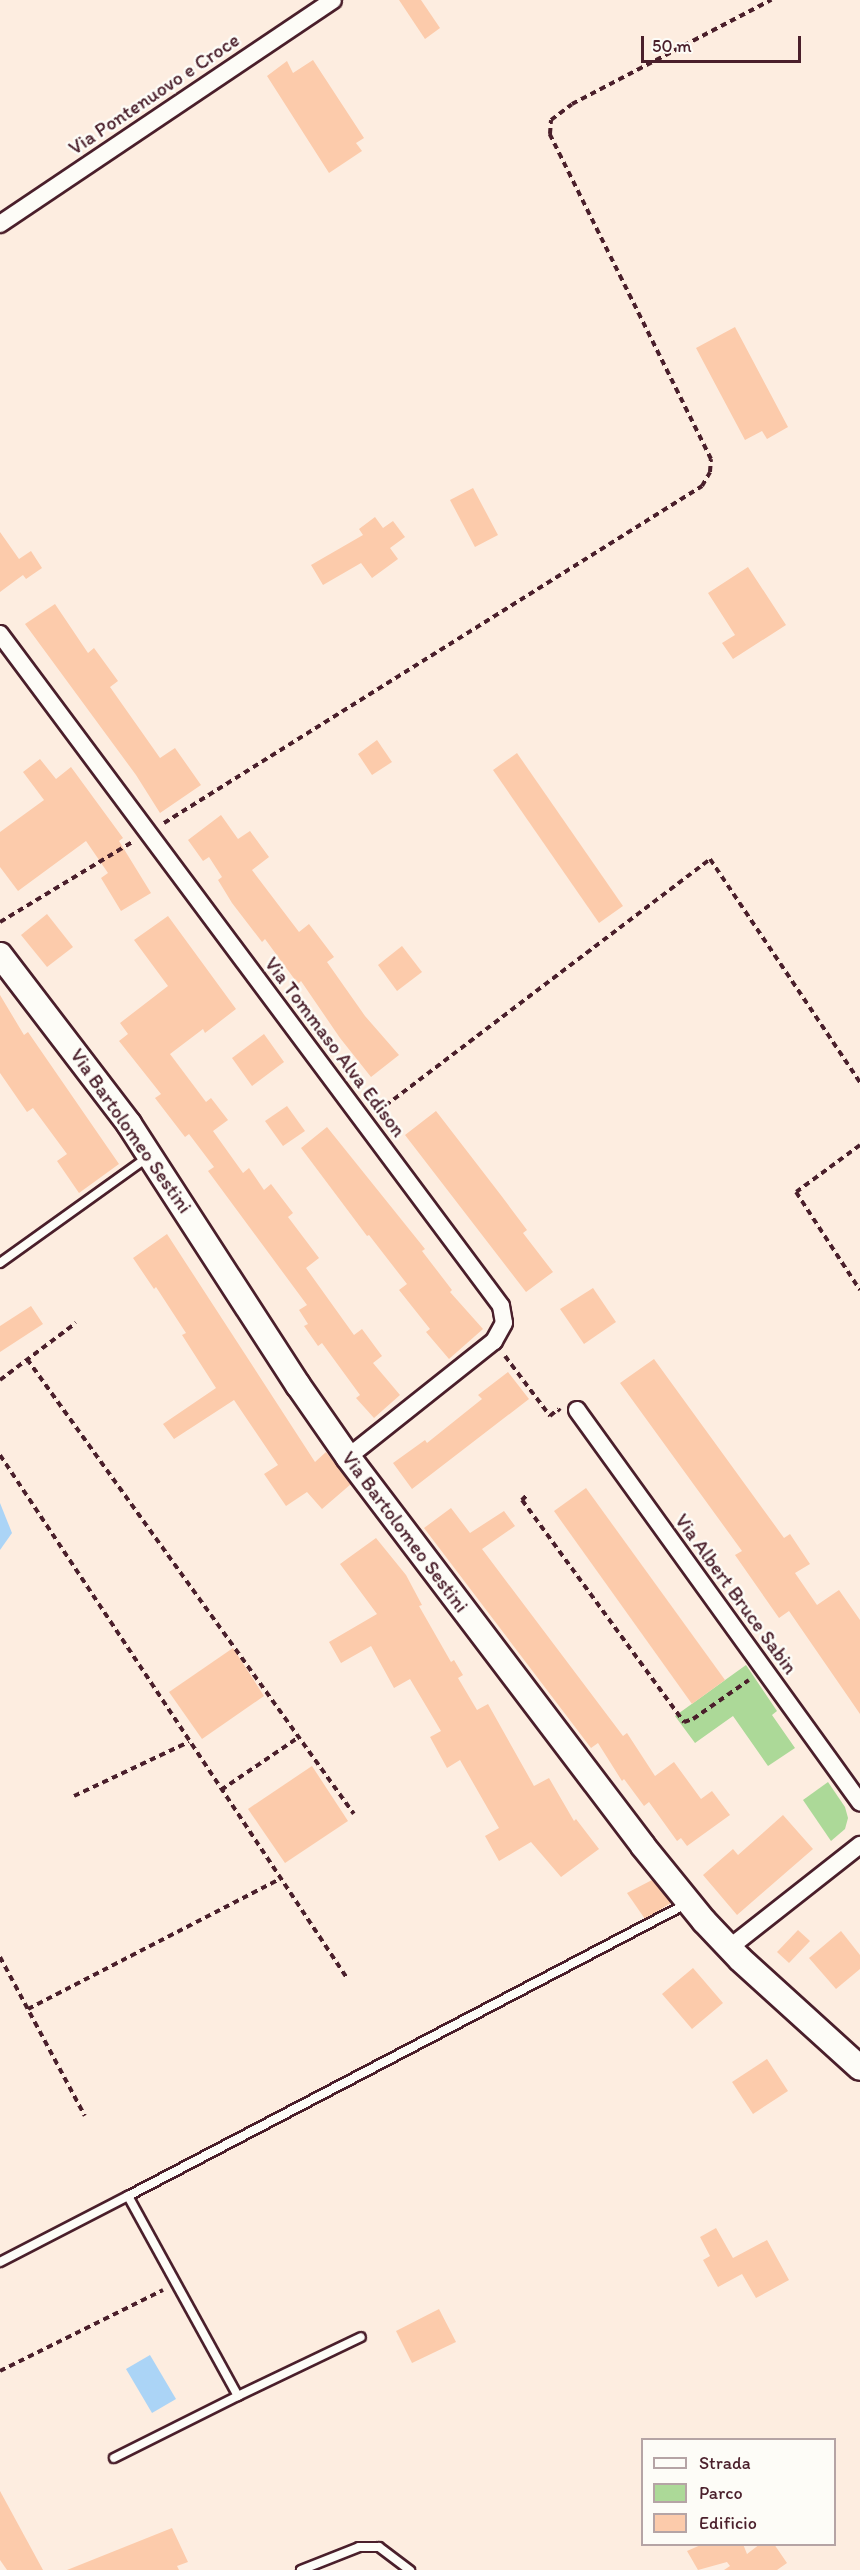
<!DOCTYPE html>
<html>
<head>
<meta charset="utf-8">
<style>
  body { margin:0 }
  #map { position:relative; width:860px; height:2570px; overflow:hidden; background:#fdede0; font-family:Itim,sans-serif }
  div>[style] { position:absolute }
  .green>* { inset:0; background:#acd998 }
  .water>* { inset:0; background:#abd4f6 }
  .building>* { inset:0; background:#fccbab }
  .path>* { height:4px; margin-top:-2px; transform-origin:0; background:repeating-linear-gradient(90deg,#4a1f2b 0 6px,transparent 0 10.5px) }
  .roads { filter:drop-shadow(2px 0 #4a1f2b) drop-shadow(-2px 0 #4a1f2b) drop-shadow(0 2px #4a1f2b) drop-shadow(0 -2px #4a1f2b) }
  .lane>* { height:8px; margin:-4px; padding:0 4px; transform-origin:4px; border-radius:4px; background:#fdfcf7 }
  .street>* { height:16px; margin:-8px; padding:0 8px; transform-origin:8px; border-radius:8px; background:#fdfcf7 }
  .secondary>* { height:24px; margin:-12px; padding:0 12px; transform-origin:12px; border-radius:12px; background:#fdfcf7 }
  span { translate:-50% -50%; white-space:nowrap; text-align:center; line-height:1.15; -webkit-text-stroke:5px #fdfcf7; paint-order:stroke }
  .street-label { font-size:20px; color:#4a1f2b }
  .legend { position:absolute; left:641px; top:2438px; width:195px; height:108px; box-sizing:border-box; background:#fdfcf7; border:2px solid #b5a4a5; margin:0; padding:8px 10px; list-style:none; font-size:18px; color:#4a1f2b }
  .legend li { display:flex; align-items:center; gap:12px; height:30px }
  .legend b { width:30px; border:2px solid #b5a4a5 }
  .scale { position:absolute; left:641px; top:36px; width:160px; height:27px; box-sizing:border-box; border:3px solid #4a1f2b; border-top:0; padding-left:8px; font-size:18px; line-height:21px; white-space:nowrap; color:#4a1f2b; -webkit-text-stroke:4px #fdfcf7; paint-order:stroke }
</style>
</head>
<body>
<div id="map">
  <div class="green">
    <div style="clip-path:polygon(746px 1665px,777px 1711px,772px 1715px,795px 1748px,768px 1766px,733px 1716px,695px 1743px,675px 1716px)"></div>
    <div style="clip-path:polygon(828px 1782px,845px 1807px,848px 1818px,845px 1829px,831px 1841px,803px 1800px)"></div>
  </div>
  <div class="water">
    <div style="clip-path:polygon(0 1503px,12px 1533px,0 1550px)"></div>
    <div style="clip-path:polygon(150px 2355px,176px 2399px,152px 2413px,126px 2369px)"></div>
  </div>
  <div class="building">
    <div style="clip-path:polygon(399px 0,421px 0,440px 28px,425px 39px)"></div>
    <div style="clip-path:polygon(313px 60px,364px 138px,356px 143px,362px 151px,329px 173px,267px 76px,287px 61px,293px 73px)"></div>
    <div style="clip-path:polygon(735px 327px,788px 427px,767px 439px,762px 431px,745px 440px,696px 348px)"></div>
    <div style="clip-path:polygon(473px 488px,498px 535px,475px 547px,450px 500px)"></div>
    <div style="clip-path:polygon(375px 517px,383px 528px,393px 521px,405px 537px,390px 548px,398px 559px,372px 578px,361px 563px,323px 585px,311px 565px,363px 535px,359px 529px)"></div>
    <div style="clip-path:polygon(0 532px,19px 559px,31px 551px,42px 568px,26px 579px,23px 575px,0 592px)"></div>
    <div style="clip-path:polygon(748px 567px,786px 625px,733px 659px,722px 643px,735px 635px,708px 593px)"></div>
    <div style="clip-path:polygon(55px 604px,88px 653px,94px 648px,118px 681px,110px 687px,160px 758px,175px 748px,201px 785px,160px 813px,136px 775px,25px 624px)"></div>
    <div style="clip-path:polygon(377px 740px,392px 762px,372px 775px,358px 754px)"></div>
    <div style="clip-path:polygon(517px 753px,623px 906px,599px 923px,493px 770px)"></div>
    <div style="clip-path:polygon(40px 759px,56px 779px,71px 767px,123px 838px,119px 841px,151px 893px,121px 911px,101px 878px,108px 873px,86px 841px,18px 891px,0 867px,0 832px,44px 800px,23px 772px)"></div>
    <div style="clip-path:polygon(221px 815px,238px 839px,250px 831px,269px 857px,252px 870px,299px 932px,309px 924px,334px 957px,327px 962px,365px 1016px,399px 1055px,371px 1077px,340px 1038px,301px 981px,298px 984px,265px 939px,262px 942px,232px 903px,218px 880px,222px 877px,209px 857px,203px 861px,188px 840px)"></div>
    <div style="clip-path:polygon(47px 914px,73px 947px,47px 967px,21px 935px)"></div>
    <div style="clip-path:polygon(168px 916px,236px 1009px,205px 1033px,203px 1029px,170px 1054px,206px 1102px,211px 1098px,228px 1120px,213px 1131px,243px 1173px,249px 1168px,264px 1190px,271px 1184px,293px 1213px,288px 1217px,319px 1258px,306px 1268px,354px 1335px,362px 1329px,382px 1356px,373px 1363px,400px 1395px,374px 1418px,356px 1398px,360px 1395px,322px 1343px,318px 1346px,304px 1326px,308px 1324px,299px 1310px,307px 1305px,208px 1171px,214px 1167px,189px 1134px,185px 1137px,155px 1098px,161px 1094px,119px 1041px,128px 1034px,120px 1023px,168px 986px,134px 940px)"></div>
    <div style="clip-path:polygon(402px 946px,422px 972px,397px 991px,378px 965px)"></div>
    <div style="clip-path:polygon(0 995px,24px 1035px,28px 1032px,119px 1164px,79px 1193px,57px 1161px,67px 1154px,33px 1108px,27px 1112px,0 1073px)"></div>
    <div style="clip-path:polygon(264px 1034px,284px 1062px,252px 1086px,232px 1058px)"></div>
    <div style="clip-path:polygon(287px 1106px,305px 1131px,283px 1146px,265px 1121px)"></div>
    <div style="clip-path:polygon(436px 1111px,500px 1194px,527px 1230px,523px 1233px,553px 1272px,526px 1292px,405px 1135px)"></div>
    <div style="clip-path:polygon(327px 1127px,425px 1249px,422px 1251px,452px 1290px,450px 1292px,483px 1329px,449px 1359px,426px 1332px,430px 1329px,399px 1290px,407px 1284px,369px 1235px,367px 1236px,301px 1148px)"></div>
    <div style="clip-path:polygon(167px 1234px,315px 1462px,326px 1452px,351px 1484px,322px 1509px,307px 1492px,286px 1506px,264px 1474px,278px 1465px,234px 1400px,174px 1439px,163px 1424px,216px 1388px,182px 1335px,186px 1333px,156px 1287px,154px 1289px,133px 1258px)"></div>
    <div style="clip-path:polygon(593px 1288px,616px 1322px,584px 1344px,560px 1309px)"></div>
    <div style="clip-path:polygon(31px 1306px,43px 1324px,0 1352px,0 1326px)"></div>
    <div style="clip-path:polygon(654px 1359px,784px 1538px,790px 1534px,810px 1564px,795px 1573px,817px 1605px,839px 1590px,860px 1620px,860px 1714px,789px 1611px,779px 1618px,735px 1555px,742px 1551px,620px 1383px)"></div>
    <div style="clip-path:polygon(508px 1372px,529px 1399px,412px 1489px,393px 1463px,425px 1440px,427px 1443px,482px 1399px,478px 1395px)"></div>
    <div style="clip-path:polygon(586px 1488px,725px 1680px,692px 1704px,554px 1511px)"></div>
    <div style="clip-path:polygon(451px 1508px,470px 1533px,504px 1511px,515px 1526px,482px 1549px,623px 1736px,627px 1733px,655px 1776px,674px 1762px,701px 1799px,712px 1791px,730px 1815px,687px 1846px,681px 1838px,677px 1841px,649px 1802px,644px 1806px,624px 1779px,622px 1781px,598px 1743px,591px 1748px,424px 1528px)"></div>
    <div style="clip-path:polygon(376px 1538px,406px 1575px,422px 1605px,419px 1606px,451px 1662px,454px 1660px,463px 1675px,458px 1678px,477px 1710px,488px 1704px,534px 1786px,549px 1778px,574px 1821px,576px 1819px,599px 1849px,561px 1877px,531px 1842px,499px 1861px,485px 1836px,499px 1828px,460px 1760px,447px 1768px,430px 1737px,441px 1731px,410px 1679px,394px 1688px,371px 1646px,341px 1663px,329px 1642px,377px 1614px,340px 1564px)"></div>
    <div style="clip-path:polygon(233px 1648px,264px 1696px,202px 1739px,169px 1692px)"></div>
    <div style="clip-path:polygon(312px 1766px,348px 1821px,285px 1863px,248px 1809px)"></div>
    <div style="clip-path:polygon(783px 1815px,813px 1849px,737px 1915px,703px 1875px,733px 1849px,738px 1855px)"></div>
    <div style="clip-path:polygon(652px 1880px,671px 1903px,645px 1919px,627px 1893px)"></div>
    <div style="clip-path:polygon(798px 1930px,810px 1941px,789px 1963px,777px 1952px)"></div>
    <div style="clip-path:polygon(841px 1931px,860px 1955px,860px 1969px,836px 1989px,809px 1958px)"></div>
    <div style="clip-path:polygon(693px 1968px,723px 2003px,692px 2029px,662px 1994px)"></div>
    <div style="clip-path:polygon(767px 2059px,788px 2091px,753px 2114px,732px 2082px)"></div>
    <div style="clip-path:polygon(716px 2228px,733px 2258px,767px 2240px,789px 2280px,756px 2298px,742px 2274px,718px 2287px,703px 2260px,710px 2256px,700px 2237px)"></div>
    <div style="clip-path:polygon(439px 2309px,456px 2342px,412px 2363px,396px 2331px)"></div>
    <div style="clip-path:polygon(0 2491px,43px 2570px,7px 2570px,0 2560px)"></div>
    <div style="clip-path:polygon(172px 2528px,188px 2562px,177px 2566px,179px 2570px,67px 2570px)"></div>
    <div style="clip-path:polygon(703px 2544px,743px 2544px,747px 2554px,760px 2544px,774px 2544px,787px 2563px,777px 2570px,724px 2570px,730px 2566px,727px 2562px,698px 2570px,687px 2551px)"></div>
  </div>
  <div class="path">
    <div style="left:164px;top:823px;width:635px;rotate:-32.06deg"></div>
    <div style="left:702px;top:486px;width:16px;rotate:-60deg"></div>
    <div style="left:710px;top:472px;width:13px;rotate:-86deg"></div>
    <div style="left:711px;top:459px;width:363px;rotate:-116.4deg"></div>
    <div style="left:550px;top:134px;width:14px;rotate:-86deg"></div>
    <div style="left:551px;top:120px;width:26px;rotate:-37deg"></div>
    <div style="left:572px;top:104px;width:225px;rotate:-27.6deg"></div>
    <div style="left:0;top:922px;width:157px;rotate:-31.2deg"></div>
    <div style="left:377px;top:1112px;width:418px;rotate:-37.2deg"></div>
    <div style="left:710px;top:859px;width:269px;rotate:56.1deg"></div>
    <div style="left:860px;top:1145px;width:79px;rotate:143.7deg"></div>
    <div style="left:796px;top:1192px;width:117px;rotate:56.9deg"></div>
    <div style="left:505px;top:1356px;width:75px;rotate:53.1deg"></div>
    <div style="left:550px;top:1416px;width:11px;rotate:-41deg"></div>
    <div style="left:558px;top:1409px;width:3px;rotate:45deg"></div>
    <div style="left:27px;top:1359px;width:560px;rotate:54.3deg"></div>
    <div style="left:0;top:1380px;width:95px;rotate:-36.9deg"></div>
    <div style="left:0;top:1455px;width:628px;rotate:56.44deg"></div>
    <div style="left:526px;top:1496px;width:6px;rotate:135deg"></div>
    <div style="left:522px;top:1500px;width:275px;rotate:53.9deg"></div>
    <div style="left:684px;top:1722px;width:9px;rotate:-18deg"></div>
    <div style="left:693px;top:1719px;width:68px;rotate:-34.9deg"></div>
    <div style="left:221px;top:1790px;width:94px;rotate:-34.2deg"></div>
    <div style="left:74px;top:1796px;width:127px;rotate:-25.2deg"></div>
    <div style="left:0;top:1957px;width:180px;rotate:61.9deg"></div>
    <div style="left:28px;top:2009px;width:284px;rotate:-27.3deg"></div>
    <div style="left:0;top:2371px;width:182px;rotate:-26.4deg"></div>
  </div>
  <div class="roads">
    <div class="lane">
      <div style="left:0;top:1263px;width:182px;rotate:-35.6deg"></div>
      <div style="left:128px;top:2196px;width:630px;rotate:-27.62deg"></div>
      <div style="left:0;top:2262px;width:144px;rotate:-27.3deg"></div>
      <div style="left:128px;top:2196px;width:228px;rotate:61.2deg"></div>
      <div style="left:238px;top:2396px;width:136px;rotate:-25.6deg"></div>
      <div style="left:114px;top:2458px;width:139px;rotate:-26.6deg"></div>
      <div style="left:301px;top:2570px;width:62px;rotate:-21.6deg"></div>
      <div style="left:359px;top:2547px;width:20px"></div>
      <div style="left:379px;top:2547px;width:39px;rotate:37deg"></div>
    </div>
    <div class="street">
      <div style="left:0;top:224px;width:401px;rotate:-33.9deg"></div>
      <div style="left:0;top:634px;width:838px;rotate:53.29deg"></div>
      <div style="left:501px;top:1306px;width:17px;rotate:80deg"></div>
      <div style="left:504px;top:1323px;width:21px;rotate:119deg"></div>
      <div style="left:494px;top:1341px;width:186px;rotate:141.5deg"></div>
      <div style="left:577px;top:1410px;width:484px;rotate:54.2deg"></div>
      <div style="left:729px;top:1948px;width:167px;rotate:-38.2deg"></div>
    </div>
    <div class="secondary">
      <div style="left:0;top:955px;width:213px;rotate:52.6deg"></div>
      <div style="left:129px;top:1124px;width:311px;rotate:57.1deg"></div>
      <div style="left:298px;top:1385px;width:88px;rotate:55.2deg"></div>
      <div style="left:348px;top:1457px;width:488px;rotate:52.8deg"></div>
      <div style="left:643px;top:1846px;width:97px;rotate:50.9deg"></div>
      <div style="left:704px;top:1921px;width:52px;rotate:46.5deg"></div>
      <div style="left:740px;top:1959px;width:162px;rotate:42.2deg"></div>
    </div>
  </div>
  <div class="street-label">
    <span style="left:154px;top:94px;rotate:-34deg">Via Pontenuovo e Croce</span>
    <span style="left:335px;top:1047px;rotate:53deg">Via Tommaso Alva Edison</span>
    <span style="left:131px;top:1131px;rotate:55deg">Via Bartolomeo Sestini</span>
    <span style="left:405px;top:1532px;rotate:53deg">Via Bartolomeo Sestini</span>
    <span style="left:736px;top:1594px;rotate:54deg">Via Albert Bruce Sabin</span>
  </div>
  <ul class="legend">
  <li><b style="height:8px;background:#fdfcf7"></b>Strada</li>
  <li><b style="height:16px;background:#acd998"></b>Parco</li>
  <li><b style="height:16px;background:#fccbab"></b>Edificio</li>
  </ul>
  <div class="scale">50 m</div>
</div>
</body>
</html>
